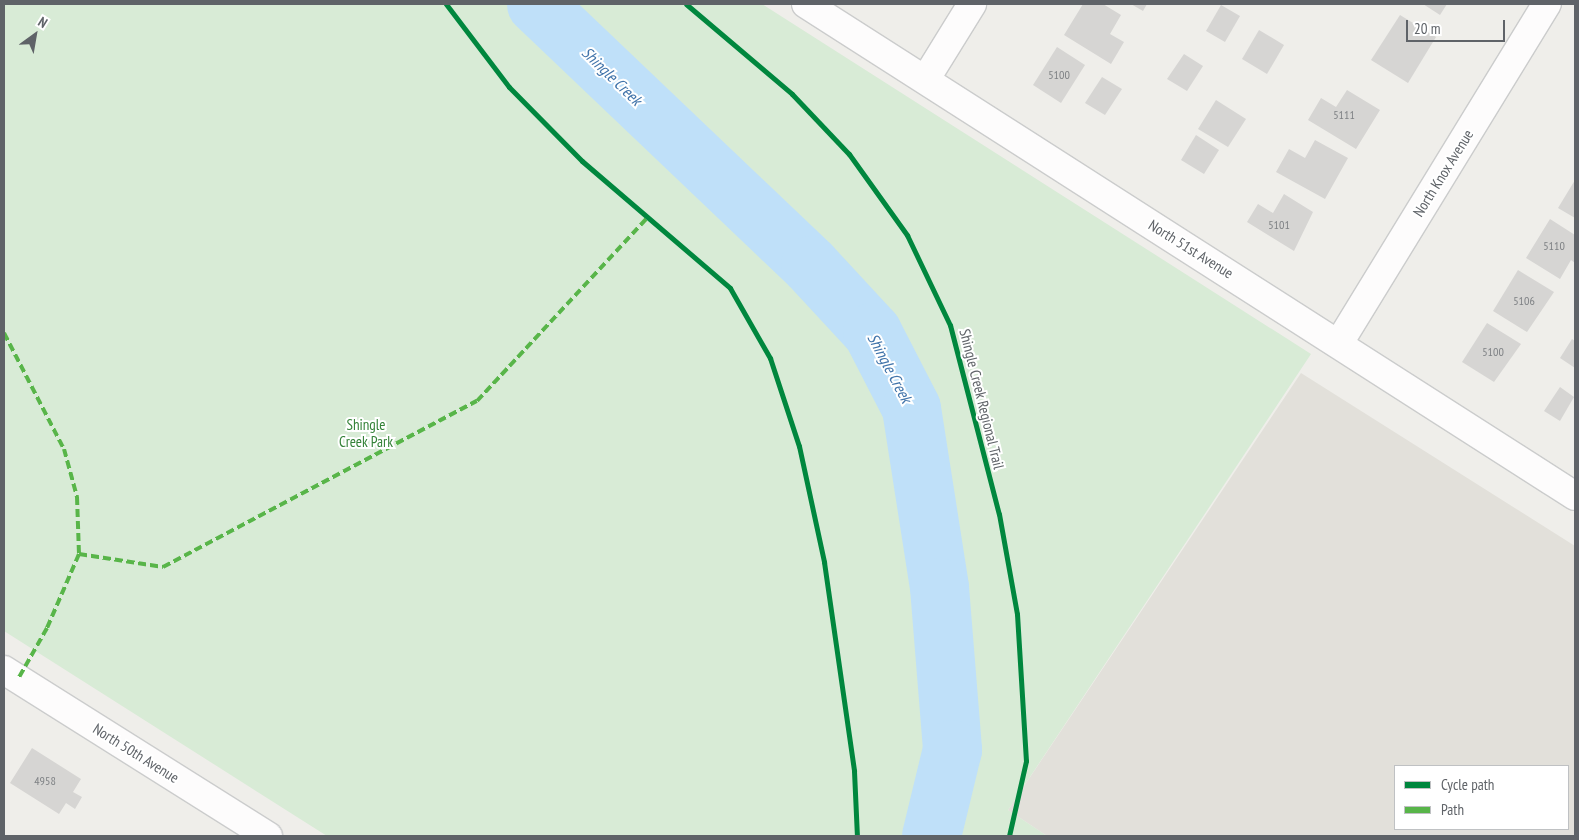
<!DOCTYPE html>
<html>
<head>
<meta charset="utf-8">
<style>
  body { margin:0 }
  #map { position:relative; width:1579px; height:840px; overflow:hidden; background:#efeeea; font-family:"PT Sans Narrow",sans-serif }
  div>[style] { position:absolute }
  .education>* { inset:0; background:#e2e0da }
  .green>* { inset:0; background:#d8ebd6 }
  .river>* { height:59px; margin:-29.5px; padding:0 29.5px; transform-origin:29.5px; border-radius:29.5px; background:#bfe0f9 }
  .building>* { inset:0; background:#d6d5d3 }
  .roads { filter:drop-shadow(1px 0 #cbcccc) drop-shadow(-1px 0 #cbcccc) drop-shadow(0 1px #cbcccc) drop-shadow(0 -1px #cbcccc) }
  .street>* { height:28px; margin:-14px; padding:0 14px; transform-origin:14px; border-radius:14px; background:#fdfcfc }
  .quiet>* { height:4px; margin-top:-2px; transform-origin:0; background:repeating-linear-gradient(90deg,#58b549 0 8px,transparent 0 12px) }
  .cycleway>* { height:5px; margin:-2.5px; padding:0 2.5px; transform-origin:2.5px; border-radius:2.5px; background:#00873e }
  span { translate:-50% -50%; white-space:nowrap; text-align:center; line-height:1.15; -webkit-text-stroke:4px #fff; paint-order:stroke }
  .number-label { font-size:12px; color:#7e8184 }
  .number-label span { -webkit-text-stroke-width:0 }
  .street-label { font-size:15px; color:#5f6368 }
  .park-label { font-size:15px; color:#348238 }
  .water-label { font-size:16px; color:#4174aa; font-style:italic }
  .frame { position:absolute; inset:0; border:5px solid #5f6368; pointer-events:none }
  .legend { position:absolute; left:1394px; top:765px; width:175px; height:65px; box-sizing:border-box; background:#fff; border:1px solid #bfc1c3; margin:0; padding:6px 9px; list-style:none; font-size:15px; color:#5f6368 }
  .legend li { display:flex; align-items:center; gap:10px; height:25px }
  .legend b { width:25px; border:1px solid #bfc1c3 }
  .north { position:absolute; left:10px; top:10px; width:50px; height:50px; -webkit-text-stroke:4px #fff; paint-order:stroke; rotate:32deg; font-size:14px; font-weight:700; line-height:20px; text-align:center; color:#5f6368 }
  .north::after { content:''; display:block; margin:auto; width:18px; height:22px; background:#5f6368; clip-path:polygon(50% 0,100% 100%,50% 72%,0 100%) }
  .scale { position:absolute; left:1406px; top:20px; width:99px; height:22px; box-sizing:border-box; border:2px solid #5f6368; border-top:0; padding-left:6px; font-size:15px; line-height:18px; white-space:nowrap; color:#5f6368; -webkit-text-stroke:4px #fff; paint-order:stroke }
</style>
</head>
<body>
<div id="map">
  <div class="education">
    <div style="clip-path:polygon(evenodd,1301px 373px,1575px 546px,1575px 836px,1047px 836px,1008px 810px,1301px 373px,1395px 766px,1568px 766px,1568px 829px,1395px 829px,1395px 766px)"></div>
  </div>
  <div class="green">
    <div style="clip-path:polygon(4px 4px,762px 4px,1311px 354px,1008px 810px,1047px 836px,327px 836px,4px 631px)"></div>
  </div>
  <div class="river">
    <div style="left:536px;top:4px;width:378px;rotate:43.6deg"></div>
    <div style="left:810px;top:265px;width:91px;rotate:47.2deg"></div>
    <div style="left:872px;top:332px;width:85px;rotate:62.8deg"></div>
    <div style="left:911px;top:408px;width:181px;rotate:81.1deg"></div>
    <div style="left:939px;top:587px;width:163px;rotate:85.4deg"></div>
    <div style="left:952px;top:749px;width:89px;rotate:103.6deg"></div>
  </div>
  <div class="building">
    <div style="clip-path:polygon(1083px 4px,1103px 4px,1121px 15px,1110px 34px,1124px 42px,1111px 64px,1064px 35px)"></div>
    <div style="clip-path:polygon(1131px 4px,1147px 4px,1143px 11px)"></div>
    <div style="clip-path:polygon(1423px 4px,1447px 4px,1440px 15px)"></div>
    <div style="clip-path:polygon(1221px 5px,1240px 16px,1225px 42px,1206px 31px)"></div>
    <div style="clip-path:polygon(1400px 15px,1436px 37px,1408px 83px,1371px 60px)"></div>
    <div style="clip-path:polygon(1259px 30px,1284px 45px,1267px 74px,1242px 59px)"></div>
    <div style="clip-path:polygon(1057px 47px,1085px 65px,1061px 103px,1033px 85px)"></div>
    <div style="clip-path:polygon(1184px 54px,1203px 66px,1187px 91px,1167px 79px)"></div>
    <div style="clip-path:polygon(1102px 77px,1122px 89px,1105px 115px,1085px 103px)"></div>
    <div style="clip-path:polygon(1347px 90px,1380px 110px,1356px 149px,1308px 120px,1321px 98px,1336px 107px)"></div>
    <div style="clip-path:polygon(1216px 100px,1246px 119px,1228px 147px,1198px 129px)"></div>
    <div style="clip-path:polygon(1196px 135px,1219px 150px,1204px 174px,1181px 160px)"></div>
    <div style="clip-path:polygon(1315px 140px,1348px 158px,1325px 199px,1276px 172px,1289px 149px,1305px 158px)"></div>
    <div style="clip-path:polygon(1575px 180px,1575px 218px,1558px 208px)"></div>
    <div style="clip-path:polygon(1284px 194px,1313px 212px,1294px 251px,1247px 222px,1258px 204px,1273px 213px)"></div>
    <div style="clip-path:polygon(1550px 219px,1575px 235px,1575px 263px,1571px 260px,1560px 279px,1526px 258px)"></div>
    <div style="clip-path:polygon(1518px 270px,1554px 292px,1527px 332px,1493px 311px)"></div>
    <div style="clip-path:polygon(1487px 323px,1521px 344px,1494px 382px,1462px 362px)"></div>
    <div style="clip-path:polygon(1572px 339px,1575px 341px,1575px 368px,1560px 358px)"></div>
    <div style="clip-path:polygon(1560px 387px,1574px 397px,1560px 421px,1544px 411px)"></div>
    <div style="clip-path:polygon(32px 748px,81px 779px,73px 792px,82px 797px,75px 809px,66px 803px,59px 814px,10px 783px)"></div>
  </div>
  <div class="roads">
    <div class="street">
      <div style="left:806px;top:4px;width:913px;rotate:32.61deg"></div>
      <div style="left:927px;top:77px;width:86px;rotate:-58.3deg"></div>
      <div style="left:1339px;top:343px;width:398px;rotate:-58.5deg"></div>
      <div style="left:4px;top:670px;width:312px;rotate:32.2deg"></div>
    </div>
  </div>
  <div class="quiet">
    <div style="left:4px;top:333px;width:131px;rotate:62.7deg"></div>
    <div style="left:64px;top:449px;width:50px;rotate:74.8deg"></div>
    <div style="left:77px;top:497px;width:57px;rotate:88deg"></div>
    <div style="left:79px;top:554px;width:81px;rotate:113.4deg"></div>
    <div style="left:47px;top:628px;width:59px;rotate:119.6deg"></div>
    <div style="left:79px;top:554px;width:85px;rotate:8.8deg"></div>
    <div style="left:163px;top:567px;width:355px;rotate:-27.9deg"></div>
    <div style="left:477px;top:401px;width:250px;rotate:-47.1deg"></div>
  </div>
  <div class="cycleway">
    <div style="left:446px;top:4px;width:104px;rotate:52.8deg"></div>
    <div style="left:509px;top:87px;width:104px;rotate:45.4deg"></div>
    <div style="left:582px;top:161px;width:195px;rotate:40.6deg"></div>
    <div style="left:730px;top:288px;width:81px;rotate:60.3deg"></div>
    <div style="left:770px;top:358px;width:93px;rotate:71.8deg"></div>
    <div style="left:799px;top:446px;width:119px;rotate:77.8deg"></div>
    <div style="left:824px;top:562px;width:211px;rotate:81.8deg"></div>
    <div style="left:854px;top:771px;width:65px;rotate:87.4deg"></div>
    <div style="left:686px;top:4px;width:139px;rotate:40.3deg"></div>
    <div style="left:792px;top:94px;width:83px;rotate:46.5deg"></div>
    <div style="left:849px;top:154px;width:100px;rotate:54.4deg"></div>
    <div style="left:907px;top:235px;width:100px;rotate:64.5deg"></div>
    <div style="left:950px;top:325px;width:195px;rotate:75.5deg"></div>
    <div style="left:999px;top:514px;width:102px;rotate:79.8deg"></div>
    <div style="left:1017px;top:614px;width:147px;rotate:86.5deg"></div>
    <div style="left:1026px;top:761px;width:77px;rotate:102.8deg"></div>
  </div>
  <div class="number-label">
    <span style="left:1059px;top:75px">5100</span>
    <span style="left:1344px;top:115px">5111</span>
    <span style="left:1279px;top:225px">5101</span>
    <span style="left:1554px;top:246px">5110</span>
    <span style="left:1524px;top:301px">5106</span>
    <span style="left:1493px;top:352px">5100</span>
    <span style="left:45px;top:781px">4958</span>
  </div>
  <div class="street-label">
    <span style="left:1443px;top:173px;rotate:-58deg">North Knox Avenue</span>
    <span style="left:1191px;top:249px;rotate:32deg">North 51st Avenue</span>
    <span style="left:982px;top:399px;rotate:76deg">Shingle Creek Regional Trail</span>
    <span style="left:136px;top:753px;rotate:32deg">North 50th Avenue</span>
  </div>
  <div class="park-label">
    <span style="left:366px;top:433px">Shingle<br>Creek Park</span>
  </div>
  <div class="water-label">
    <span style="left:612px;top:76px;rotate:44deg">Shingle Creek</span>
    <span style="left:890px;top:368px;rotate:62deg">Shingle Creek</span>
  </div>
  <div class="frame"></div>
  <ul class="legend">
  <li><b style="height:6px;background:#00873e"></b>Cycle path</li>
  <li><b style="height:6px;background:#58b549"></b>Path</li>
  </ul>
  <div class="north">N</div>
  <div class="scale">20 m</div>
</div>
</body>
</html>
